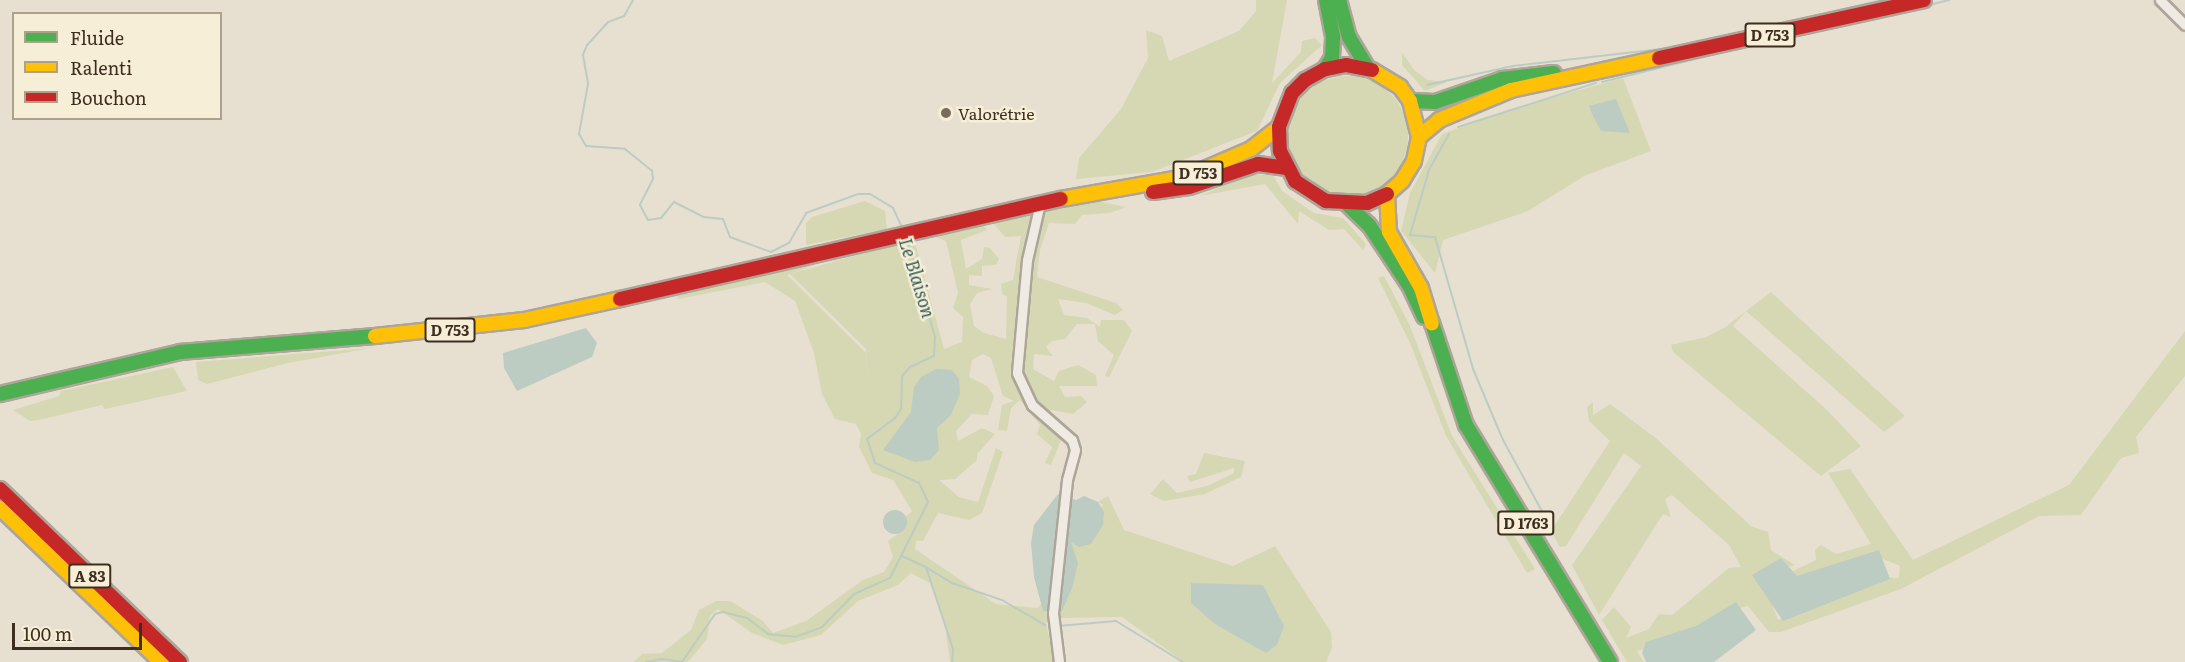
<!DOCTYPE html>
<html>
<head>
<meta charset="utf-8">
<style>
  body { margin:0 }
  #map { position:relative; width:2185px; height:662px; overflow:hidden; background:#e7e0d1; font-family:Literata,serif }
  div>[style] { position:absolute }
  .green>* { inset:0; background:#d6d7b3 }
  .round { border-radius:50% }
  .water>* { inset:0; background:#bcccc2 }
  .stream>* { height:2px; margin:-1px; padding:0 1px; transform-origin:1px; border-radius:1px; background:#bcccc2 }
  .roads { filter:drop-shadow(2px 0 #ada599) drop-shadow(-2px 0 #ada599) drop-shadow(0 2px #ada599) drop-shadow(0 -2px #ada599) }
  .street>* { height:9px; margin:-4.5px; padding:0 4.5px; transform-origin:4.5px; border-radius:4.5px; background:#efebe3 }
  .fast>* { height:14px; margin:-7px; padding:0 7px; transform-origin:7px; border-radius:7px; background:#4caf50 }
  .slow>* { height:14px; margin:-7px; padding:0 7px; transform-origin:7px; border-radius:7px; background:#ffc107 }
  .jam>* { height:14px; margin:-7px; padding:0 7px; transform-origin:7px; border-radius:7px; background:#c62828 }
  .dots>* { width:16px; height:16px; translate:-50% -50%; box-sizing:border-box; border:3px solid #f7eed8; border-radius:50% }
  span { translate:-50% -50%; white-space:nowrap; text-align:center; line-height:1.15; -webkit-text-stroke:5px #f7eed8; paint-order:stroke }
  .shield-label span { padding:2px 4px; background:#f7eed8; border:2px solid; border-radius:4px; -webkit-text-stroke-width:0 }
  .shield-label { font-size:15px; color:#3d2e20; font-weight:700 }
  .poi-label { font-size:16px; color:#3d2e20 }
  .left { translate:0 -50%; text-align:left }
  .water-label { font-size:18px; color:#2f5d5a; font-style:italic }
  .legend { position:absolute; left:12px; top:12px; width:210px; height:108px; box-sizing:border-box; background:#f7eed8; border:2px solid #ada18e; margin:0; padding:8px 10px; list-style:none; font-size:18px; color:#3d2e20 }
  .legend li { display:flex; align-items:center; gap:12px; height:30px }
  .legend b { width:30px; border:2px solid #ada18e }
  .scale { position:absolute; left:12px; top:623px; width:130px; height:27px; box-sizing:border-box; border:3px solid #3d2e20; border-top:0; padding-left:8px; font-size:18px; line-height:21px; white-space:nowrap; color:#3d2e20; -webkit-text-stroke:4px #f7eed8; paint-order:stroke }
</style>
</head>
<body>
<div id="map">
  <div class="green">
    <div style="clip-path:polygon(1256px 0,1287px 0,1272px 83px,1301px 52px,1302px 41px,1315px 38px,1322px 45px,1280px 83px,1257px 131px,1152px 172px,1076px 179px,1079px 158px,1121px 109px,1148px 58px,1146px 30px,1162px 36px,1169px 61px,1239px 31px,1256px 11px)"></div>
    <div style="clip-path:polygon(1402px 52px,1414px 70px,1428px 80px,1447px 82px,1425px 91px,1402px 65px)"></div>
    <div class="round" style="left:1288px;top:76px;width:120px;height:120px"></div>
    <div style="clip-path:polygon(1623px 78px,1651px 151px,1584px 176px,1528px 211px,1443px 240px,1435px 273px,1401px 231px,1410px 193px,1442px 134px,1508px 110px)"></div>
    <div style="clip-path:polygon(1250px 175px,1273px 175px,1282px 191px,1314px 213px,1343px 218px,1366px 244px,1363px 250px,1344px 229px,1329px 230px,1299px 211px,1298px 224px,1265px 184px,1199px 196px)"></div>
    <div style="clip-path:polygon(1092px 200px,1126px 207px,1110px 213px,1082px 215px,1075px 224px,1049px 223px,1040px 250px,1037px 277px,1116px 303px,1123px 310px,1115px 315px,1086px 303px,1058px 299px,1064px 315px,1087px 318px,1100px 327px,1101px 320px,1124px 320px,1132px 331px,1109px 377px,1105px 376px,1114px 355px,1098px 341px,1095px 324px,1077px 324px,1065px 339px,1052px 341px,1046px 347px,1053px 356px,1034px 354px,1033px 369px,1054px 381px,1059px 371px,1078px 365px,1096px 375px,1097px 386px,1059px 386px,1065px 397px,1081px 396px,1087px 402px,1073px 414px,1051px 410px,1042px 422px,1062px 438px,1051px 465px,1045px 463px,1052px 447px,1037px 434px,1040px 425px,1020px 400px,1011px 408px,1007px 431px,998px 430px,1002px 405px,1014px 401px,1003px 396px,991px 358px,983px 354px,972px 360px,969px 377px,987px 386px,994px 396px,988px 415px,972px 414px,956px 431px,958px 441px,982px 428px,995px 434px,977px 454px,977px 460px,955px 479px,939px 480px,959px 497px,978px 502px,996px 448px,1003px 452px,982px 513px,969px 520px,938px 513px,923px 541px,916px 541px,915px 549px,996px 604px,1037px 608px,1068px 578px,1071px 540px,1103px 505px,1098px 502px,1108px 496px,1124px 530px,1233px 566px,1275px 546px,1331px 632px,1332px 648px,1326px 662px,1184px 662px,1122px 617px,1060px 618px,1046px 623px,1054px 662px,950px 662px,945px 626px,930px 583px,911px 573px,898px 585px,858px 601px,821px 635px,783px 645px,752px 633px,718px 609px,710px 616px,707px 639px,688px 662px,634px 662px,642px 654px,662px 653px,691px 630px,699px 610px,716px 601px,730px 601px,763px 621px,773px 633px,806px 621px,863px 580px,884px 572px,893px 557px,888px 541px,901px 532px,900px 522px,912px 511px,893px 480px,872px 473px,859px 447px,861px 434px,856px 424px,835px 419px,822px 394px,814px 353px,795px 301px,765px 282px,678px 299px,676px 290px,811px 261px,815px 265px,787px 275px,866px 353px,871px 416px,866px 349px,790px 274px,914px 239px,944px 349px,962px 342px,963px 317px,953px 308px,958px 293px,946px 241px,933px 236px,983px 225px,987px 230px,961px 240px,966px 269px,982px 259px,984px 247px,990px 248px,999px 259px,996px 265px,982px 266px,982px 276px,969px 275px,969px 285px,992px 289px,977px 293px,970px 304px,974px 326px,984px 333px,1006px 339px,1007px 296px,1002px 294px,1001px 284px,1013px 280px,1021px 236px,1005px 237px,993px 223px,996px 218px)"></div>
    <div style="clip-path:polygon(865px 201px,885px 211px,887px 229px,806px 245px,806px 223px,812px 217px)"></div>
    <div style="clip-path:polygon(1384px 276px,1410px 326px,1452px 436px,1535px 569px,1527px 573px,1446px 436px,1410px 343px,1378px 278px)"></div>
    <div style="clip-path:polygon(1771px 292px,1905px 416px,1884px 432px,1746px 311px,1733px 326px,1827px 410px,1861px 446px,1821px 476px,1673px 352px,1671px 345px,1706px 337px,1724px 328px)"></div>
    <div style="clip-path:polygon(2185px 331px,2185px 376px,2136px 437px,2139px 453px,2121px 458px,2081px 515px,2039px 516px,1901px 589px,1781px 632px,1769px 632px,1748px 606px,1726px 612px,1689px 635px,1637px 651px,1644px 662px,1627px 662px,1602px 620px,1614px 607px,1631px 627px,1626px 638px,1649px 629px,1659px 614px,1672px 615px,1729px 568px,1741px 567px,1729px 545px,1672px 495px,1665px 499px,1671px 517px,1663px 514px,1599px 615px,1572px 565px,1641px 466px,1624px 453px,1566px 546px,1560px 547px,1551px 531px,1610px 441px,1589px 421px,1587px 407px,1593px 402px,1593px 415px,1610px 404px,1657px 439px,1751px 526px,1768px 532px,1771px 550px,1795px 565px,1761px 575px,1778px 620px,1873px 577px,1899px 578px,1900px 566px,1873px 555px,1795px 582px,1793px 571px,1816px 560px,1815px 550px,1821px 545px,1836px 554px,1871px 544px,1828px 473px,1850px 469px,1913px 560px,2069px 485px)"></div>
    <div style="clip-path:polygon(371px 348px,288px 363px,207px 384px,198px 380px,196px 362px)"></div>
    <div style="clip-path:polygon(173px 367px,187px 391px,105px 409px,102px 405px,39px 420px,30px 421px,13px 410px,59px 396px,61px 391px)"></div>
    <div style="clip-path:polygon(1204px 453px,1245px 461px,1241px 477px,1205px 494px,1164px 501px,1150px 494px,1163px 479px,1177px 493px,1207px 486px,1234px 473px,1234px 468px,1190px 482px,1187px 476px,1196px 474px)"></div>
  </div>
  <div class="water">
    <div style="clip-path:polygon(1616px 99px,1630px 133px,1601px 131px,1592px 114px,1589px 106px)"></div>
    <div style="clip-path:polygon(586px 328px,597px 343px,592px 357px,517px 391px,504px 368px,503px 353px)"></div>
    <div style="clip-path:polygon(936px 369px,952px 370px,959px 379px,960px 394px,951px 415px,937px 428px,939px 450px,930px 460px,915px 462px,883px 450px,911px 412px,914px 387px,921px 377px)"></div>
    <div style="clip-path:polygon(1058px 494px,1076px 500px,1084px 496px,1098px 502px,1104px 512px,1103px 525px,1091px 544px,1079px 547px,1071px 542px,1078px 563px,1072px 588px,1062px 611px,1043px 611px,1034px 577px,1031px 543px,1034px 525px)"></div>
    <div class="round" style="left:883px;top:510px;width:24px;height:24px"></div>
    <div style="clip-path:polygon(1879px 550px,1890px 579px,1783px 621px,1752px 575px,1781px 558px,1797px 576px)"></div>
    <div style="clip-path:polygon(1191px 583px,1263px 585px,1284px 626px,1277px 645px,1266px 653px,1215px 624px,1191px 603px)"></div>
    <div style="clip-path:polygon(1736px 602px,1756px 630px,1714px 662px,1646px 662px,1642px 653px,1646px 642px,1696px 626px)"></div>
  </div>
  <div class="stream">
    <div style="left:633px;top:0;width:18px;rotate:119deg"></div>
    <div style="left:624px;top:16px;width:17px;rotate:159deg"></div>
    <div style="left:608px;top:22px;width:31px;rotate:132deg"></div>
    <div style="left:587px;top:45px;width:11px;rotate:112deg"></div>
    <div style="left:583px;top:55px;width:29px;rotate:80deg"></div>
    <div style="left:588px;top:84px;width:51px;rotate:100.2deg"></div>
    <div style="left:579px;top:134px;width:14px;rotate:60deg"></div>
    <div style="left:586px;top:146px;width:39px;rotate:4deg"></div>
    <div style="left:625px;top:149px;width:35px;rotate:39deg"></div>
    <div style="left:652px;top:171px;width:8px;rotate:83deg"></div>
    <div style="left:653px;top:179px;width:29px;rotate:117deg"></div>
    <div style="left:640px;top:205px;width:17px;rotate:62deg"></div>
    <div style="left:648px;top:220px;width:13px;rotate:-9deg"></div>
    <div style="left:661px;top:218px;width:21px;rotate:-51deg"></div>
    <div style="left:674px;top:202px;width:33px;rotate:27deg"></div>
    <div style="left:703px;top:217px;width:20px;rotate:6deg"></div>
    <div style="left:723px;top:219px;width:19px;rotate:69deg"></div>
    <div style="left:730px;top:237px;width:44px;rotate:20.1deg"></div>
    <div style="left:771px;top:252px;width:20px;rotate:-27deg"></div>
    <div style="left:789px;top:243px;width:34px;rotate:-60deg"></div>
    <div style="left:806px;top:213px;width:55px;rotate:-20.1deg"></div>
    <div style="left:858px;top:194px;width:12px"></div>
    <div style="left:870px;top:194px;width:27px;rotate:31deg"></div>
    <div style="left:893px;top:208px;width:23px;rotate:65deg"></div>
    <div style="left:1929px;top:5px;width:21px;rotate:-14deg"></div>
    <div style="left:1702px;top:42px;width:186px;rotate:-13.1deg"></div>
    <div style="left:1602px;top:82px;width:201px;rotate:-13.8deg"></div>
    <div style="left:1427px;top:85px;width:88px;rotate:-12.5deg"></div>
    <div style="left:1513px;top:66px;width:164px;rotate:-6.6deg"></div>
    <div style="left:1458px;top:127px;width:145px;rotate:-17.7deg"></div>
    <div style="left:1449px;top:134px;width:41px;rotate:119.1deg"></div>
    <div style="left:1429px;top:170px;width:68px;rotate:106.3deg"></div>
    <div style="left:1410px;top:235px;width:25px;rotate:5deg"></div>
    <div style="left:1435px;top:237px;width:137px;rotate:73.9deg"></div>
    <div style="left:1473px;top:369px;width:77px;rotate:67.1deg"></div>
    <div style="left:1503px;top:440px;width:83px;rotate:61.3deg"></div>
    <div style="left:902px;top:556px;width:26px;rotate:25deg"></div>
    <div style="left:926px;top:567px;width:86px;rotate:71.8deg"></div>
    <div style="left:953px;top:649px;width:13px;rotate:94deg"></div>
    <div style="left:926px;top:567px;width:31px;rotate:32deg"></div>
    <div style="left:952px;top:583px;width:53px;rotate:18.8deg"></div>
    <div style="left:1002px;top:600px;width:50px;rotate:30.2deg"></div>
    <div style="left:1058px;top:626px;width:58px;rotate:-4.9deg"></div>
    <div style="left:1116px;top:621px;width:79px;rotate:31.5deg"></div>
    <div style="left:646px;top:662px;width:17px;rotate:-10deg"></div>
    <div style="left:663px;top:659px;width:19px;rotate:9deg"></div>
    <div style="left:682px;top:662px;width:58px;rotate:-55.5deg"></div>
    <div style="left:715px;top:614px;width:8px;rotate:-14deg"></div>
    <div style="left:723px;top:612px;width:25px;rotate:14deg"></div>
    <div style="left:747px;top:618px;width:26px;rotate:37deg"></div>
    <div style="left:768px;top:634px;width:27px;rotate:6deg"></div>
    <div style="left:795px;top:637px;width:29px;rotate:-20deg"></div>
    <div style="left:822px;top:627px;width:46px;rotate:-45.9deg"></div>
    <div style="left:854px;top:594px;width:39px;rotate:-24deg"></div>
    <div style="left:890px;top:578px;width:85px;rotate:-63.4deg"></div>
    <div style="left:928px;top:502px;width:21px;rotate:-115deg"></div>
    <div style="left:919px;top:483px;width:48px;rotate:-155.6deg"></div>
    <div style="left:875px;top:463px;width:25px;rotate:-108deg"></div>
    <div style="left:867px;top:439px;width:35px;rotate:-37deg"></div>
    <div style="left:895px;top:418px;width:11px;rotate:-56deg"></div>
    <div style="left:901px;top:409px;width:33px;rotate:-88deg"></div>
    <div style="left:902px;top:376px;width:12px;rotate:-48deg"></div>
    <div style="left:910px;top:367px;width:26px;rotate:-25deg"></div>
    <div style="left:934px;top:356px;width:19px;rotate:-87deg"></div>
    <div style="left:935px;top:337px;width:101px;rotate:-106.1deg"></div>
  </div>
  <div class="roads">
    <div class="street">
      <div style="left:2160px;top:0;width:35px;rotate:45deg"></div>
      <div style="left:1040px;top:203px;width:58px;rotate:102.8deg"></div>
      <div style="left:1027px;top:260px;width:113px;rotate:95.1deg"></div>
      <div style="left:1017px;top:373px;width:35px;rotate:65deg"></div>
      <div style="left:1032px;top:405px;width:53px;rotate:41.2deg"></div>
      <div style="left:1072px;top:440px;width:10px;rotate:73deg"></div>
      <div style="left:1075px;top:450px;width:31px;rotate:105deg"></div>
      <div style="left:1067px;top:480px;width:134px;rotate:96deg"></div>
      <div style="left:1053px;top:613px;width:49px;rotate:83deg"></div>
    </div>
    <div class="fast">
      <div style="left:1339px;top:0;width:38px;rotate:75deg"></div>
      <div style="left:1349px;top:37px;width:35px;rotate:59deg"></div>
      <div style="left:1325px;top:69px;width:13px;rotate:-58deg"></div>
      <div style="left:1332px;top:58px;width:22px;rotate:-87deg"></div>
      <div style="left:1333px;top:36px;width:37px;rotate:-101deg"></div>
      <div style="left:1410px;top:101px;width:25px;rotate:2deg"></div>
      <div style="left:1435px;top:102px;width:71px;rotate:-18.9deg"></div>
      <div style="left:1502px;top:79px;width:52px;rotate:-6.6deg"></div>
      <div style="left:1348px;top:205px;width:29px;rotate:44deg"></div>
      <div style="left:1369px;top:225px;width:74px;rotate:56.5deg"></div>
      <div style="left:1410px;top:287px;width:33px;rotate:65deg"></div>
      <div style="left:1432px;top:323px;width:108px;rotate:71.6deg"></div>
      <div style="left:1466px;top:425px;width:277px;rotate:58.7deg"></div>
      <div style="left:0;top:394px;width:185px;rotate:-13.1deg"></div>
      <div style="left:180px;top:352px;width:196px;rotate:-4.7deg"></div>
    </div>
    <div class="slow">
      <div style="left:1372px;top:70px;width:33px;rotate:31deg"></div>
      <div style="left:1400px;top:87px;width:17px;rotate:54deg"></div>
      <div style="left:1410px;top:101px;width:37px;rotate:76deg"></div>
      <div style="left:1419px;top:137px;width:25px;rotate:102deg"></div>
      <div style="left:1414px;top:161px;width:23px;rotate:121deg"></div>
      <div style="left:1402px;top:181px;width:20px;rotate:139deg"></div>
      <div style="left:1387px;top:194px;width:38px;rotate:87deg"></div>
      <div style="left:1389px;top:232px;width:64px;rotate:60.3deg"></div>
      <div style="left:1421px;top:288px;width:37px;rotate:73deg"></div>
      <div style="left:1419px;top:137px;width:26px;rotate:-40deg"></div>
      <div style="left:1439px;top:120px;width:78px;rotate:-22.6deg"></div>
      <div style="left:1511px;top:90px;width:151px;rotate:-12.2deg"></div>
      <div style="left:1061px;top:199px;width:127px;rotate:-10deg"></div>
      <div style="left:1186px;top:177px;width:71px;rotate:-23.3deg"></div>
      <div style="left:1251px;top:149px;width:36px;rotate:-38deg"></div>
      <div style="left:375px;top:336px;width:150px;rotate:-6.1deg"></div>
      <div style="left:524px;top:320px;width:98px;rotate:-12.3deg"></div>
      <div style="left:0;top:508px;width:223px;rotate:43.7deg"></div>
    </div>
    <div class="jam">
      <div style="left:1659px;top:58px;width:271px;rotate:-12.3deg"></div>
      <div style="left:1372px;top:70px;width:26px;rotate:-169deg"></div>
      <div style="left:1346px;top:65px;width:21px;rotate:169deg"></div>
      <div style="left:1325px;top:69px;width:23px;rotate:151deg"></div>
      <div style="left:1305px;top:80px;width:18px;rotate:135deg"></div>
      <div style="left:1292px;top:93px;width:36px;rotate:111deg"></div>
      <div style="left:1279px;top:127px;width:24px;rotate:88deg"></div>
      <div style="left:1280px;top:151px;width:34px;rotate:63deg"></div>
      <div style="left:1295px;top:181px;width:37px;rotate:33deg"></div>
      <div style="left:1326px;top:201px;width:41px;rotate:2.8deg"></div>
      <div style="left:1367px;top:203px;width:22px;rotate:-24deg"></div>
      <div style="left:1153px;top:192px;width:36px;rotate:-8deg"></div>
      <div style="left:1189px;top:187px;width:73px;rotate:-18.4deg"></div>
      <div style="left:1258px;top:164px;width:29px;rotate:8deg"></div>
      <div style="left:620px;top:299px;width:452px;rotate:-12.8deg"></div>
      <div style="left:0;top:489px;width:250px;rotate:43.9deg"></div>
    </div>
  </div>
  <div class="dots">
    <div style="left:946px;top:113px;background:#786c5e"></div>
  </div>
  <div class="shield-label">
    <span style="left:1770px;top:35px">D 753</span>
    <span style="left:1198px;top:173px">D 753</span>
    <span style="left:450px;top:330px">D 753</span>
    <span style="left:1526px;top:523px">D 1763</span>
    <span style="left:90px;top:576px">A 83</span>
  </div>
  <div class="poi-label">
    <span class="left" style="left:958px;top:113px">Valorétrie</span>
  </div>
  <div class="water-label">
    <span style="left:917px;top:278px;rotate:73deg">Le Blaison</span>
  </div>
  <ul class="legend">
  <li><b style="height:8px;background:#4caf50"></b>Fluide</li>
  <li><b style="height:8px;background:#ffc107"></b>Ralenti</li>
  <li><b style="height:8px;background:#c62828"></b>Bouchon</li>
  </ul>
  <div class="scale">100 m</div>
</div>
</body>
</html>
